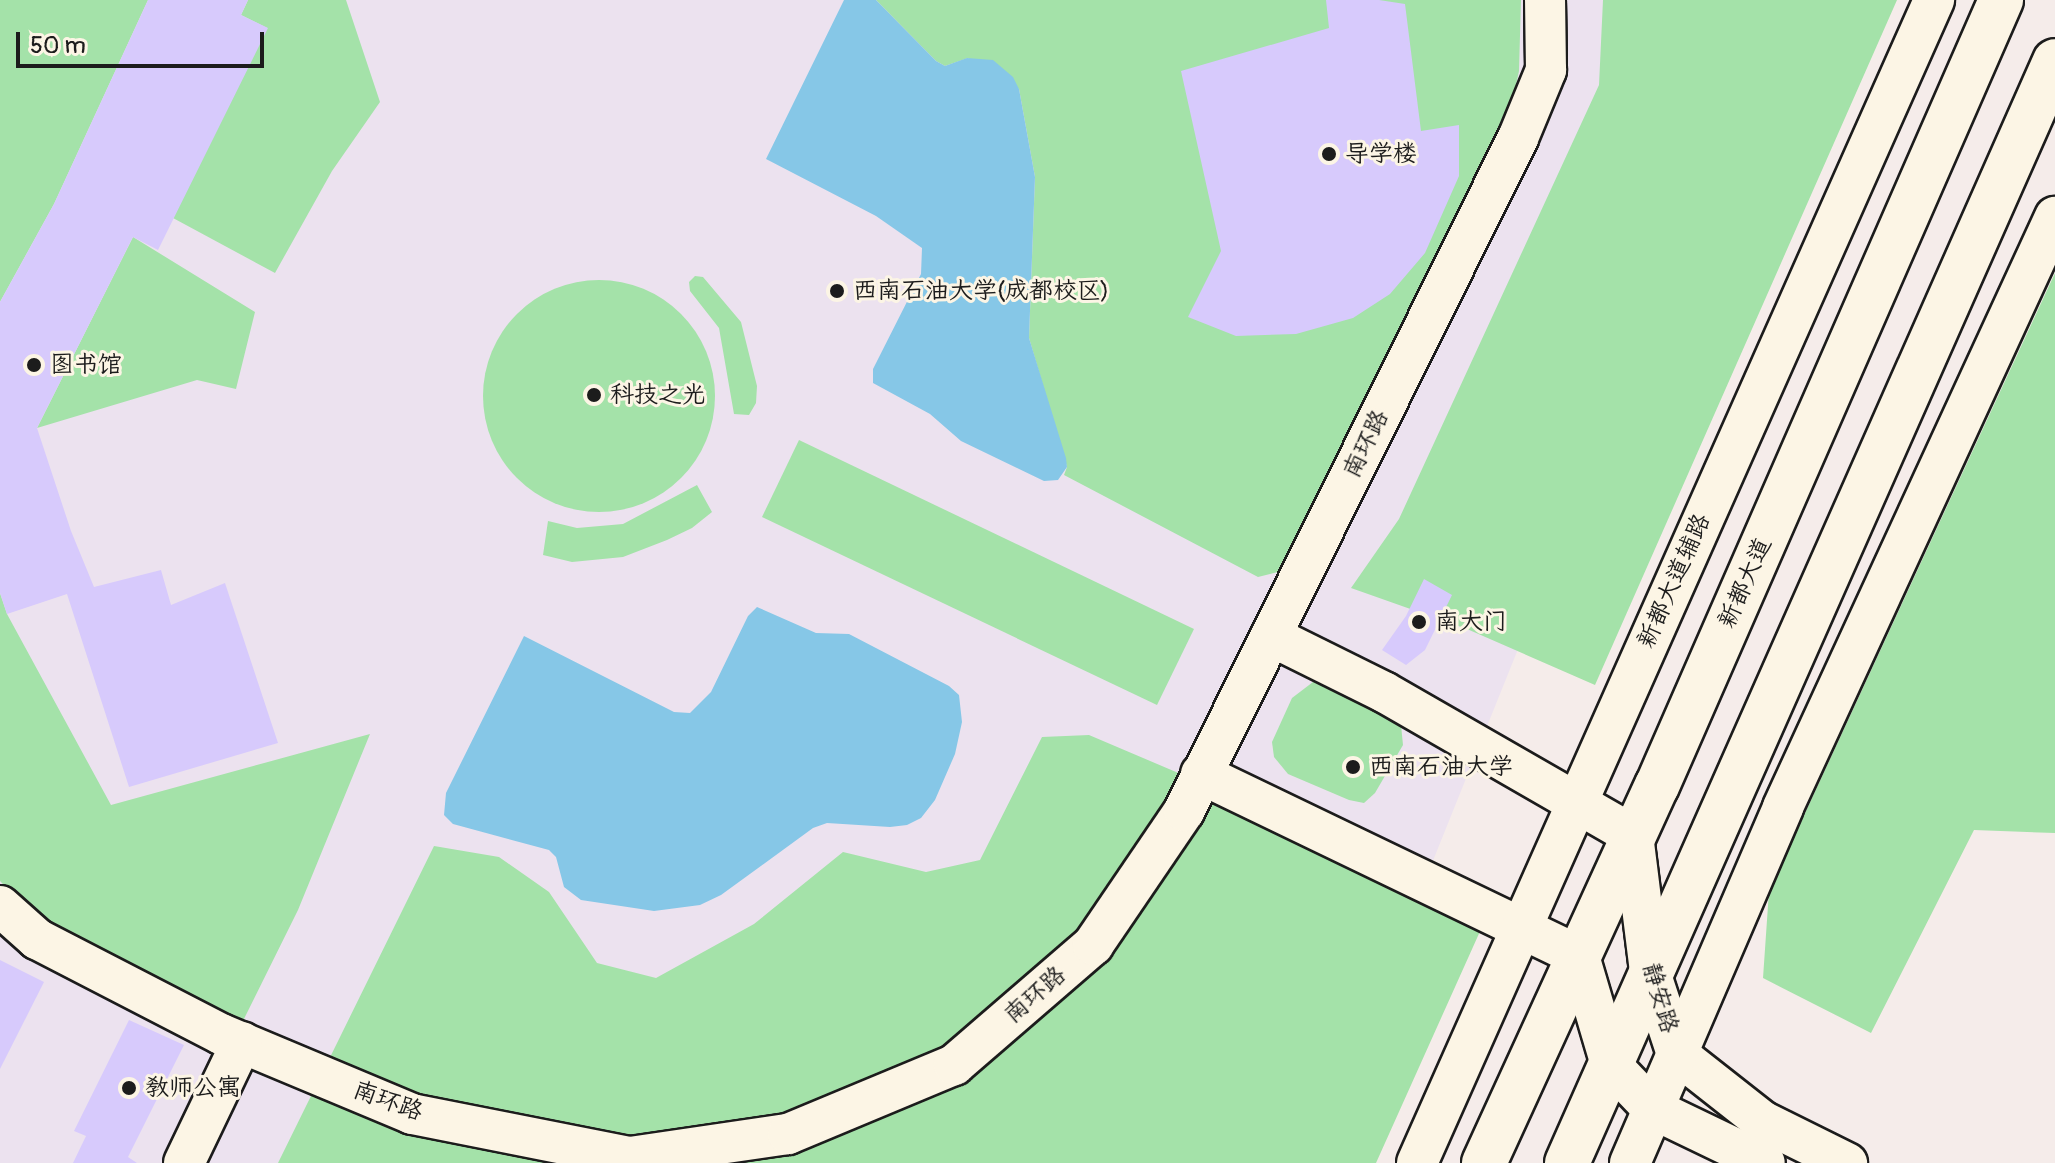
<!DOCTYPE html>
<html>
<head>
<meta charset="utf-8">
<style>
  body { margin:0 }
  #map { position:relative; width:2055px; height:1163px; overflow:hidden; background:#f5ecea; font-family:Pangolin,"LXGW WenKai TC",sans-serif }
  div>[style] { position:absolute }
  .built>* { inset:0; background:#ece2ef }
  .green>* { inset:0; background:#a4e2a9 }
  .round { border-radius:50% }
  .water>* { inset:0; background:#86c7e7 }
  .building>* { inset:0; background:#d7cafc }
  .roads { filter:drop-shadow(2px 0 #1c1c1c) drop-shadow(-2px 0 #1c1c1c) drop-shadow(0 2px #1c1c1c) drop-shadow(0 -2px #1c1c1c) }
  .minor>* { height:40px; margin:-20px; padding:0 20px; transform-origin:20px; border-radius:20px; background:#fcf5e5 }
  .major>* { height:44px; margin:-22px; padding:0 22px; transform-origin:22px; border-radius:22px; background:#fcf5e5 }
  .dots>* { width:22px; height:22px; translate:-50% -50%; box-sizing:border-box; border:4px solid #fcf5e5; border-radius:50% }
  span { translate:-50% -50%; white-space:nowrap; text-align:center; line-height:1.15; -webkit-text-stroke:6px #fcf5e5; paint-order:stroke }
  .poi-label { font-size:24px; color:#1c1c1c }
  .left { translate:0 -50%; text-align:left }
  .street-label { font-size:24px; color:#1c1c1c }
  .scale { position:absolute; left:16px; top:32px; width:248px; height:36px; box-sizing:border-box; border:4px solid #1c1c1c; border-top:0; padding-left:10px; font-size:24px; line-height:28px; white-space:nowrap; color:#1c1c1c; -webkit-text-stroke:6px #fcf5e5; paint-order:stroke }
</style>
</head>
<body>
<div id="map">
  <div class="built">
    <div style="clip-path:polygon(0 0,1803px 0,1545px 582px,1377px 1000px,1302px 1163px,0 1163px)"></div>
  </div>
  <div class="green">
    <div style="clip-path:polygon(0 0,148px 0,54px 204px,0 302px)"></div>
    <div style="clip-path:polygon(248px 0,346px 0,380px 102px,332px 171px,275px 273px,173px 218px,267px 28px,241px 15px)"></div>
    <div style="clip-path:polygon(876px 0,1521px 0,1519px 71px,1505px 137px,1301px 566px,1258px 577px,1064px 475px,1067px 467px,1029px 338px,1035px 177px,1019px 89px,968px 58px,945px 66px,936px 61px)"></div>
    <div style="clip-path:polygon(1603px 0,1897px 0,1595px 685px,1467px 629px,1351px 588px,1399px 519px,1599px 85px)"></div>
    <div style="clip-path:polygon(133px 237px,255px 312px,236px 389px,197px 380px,37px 428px)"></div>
    <div style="clip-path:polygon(2055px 273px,2055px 833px,1974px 830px,1871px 1033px,1763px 978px,1769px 891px)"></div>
    <div style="clip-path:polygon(695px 276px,703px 277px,741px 322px,757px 386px,756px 403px,749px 415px,734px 414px,719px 328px,690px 291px,689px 282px)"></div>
    <div class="round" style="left:483px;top:280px;width:232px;height:232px"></div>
    <div style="clip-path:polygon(799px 440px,1194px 629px,1157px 705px,762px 517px)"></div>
    <div style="clip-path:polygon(697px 485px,712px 512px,692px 528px,667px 540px,623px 557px,572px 562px,543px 555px,548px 521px,577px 528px,623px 524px)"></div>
    <div style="clip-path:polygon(0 593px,7px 614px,111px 805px,370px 734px,298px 910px,238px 1031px,45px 927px,0 881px)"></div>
    <div style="clip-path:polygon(1313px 682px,1326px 683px,1393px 714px,1401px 725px,1403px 745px,1375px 793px,1364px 803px,1349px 800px,1288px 774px,1274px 757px,1272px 742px,1292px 698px)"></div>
    <div style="clip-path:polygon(1089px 735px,1256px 806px,1486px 918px,1376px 1163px,278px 1163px,434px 846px,499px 857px,549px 892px,597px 963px,656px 978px,754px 924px,843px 852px,926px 872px,980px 860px,1042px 737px)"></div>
  </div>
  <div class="water">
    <div style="clip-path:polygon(844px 0,876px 0,936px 61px,945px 66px,967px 58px,993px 60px,1013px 77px,1019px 89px,1035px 177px,1029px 338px,1066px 458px,1067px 467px,1058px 480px,1044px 481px,961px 441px,930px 414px,873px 383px,873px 369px,921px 274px,922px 248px,876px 216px,766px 159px)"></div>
    <div style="clip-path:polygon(757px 607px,816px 633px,849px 634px,949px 686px,959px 695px,962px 722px,955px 754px,935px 800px,921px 818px,907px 825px,890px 827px,827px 823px,813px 828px,721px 895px,700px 905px,654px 911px,581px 900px,564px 887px,556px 857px,549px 850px,453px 824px,444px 815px,446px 793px,524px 636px,674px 712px,690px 713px,711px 692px,748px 616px)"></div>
  </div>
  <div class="building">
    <div style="clip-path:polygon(148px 0,248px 0,241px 15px,268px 28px,158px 250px,133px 237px,37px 428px,71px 531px,94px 587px,161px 570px,171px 605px,225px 583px,278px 743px,129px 787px,67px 594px,7px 614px,0 593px,0 302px,54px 204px)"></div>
    <div style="clip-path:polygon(1326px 0,1379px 0,1405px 4px,1421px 131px,1459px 125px,1459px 176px,1425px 253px,1390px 294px,1353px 318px,1296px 334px,1236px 336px,1188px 317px,1221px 251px,1181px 71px,1329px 28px)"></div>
    <div style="clip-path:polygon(1424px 579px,1452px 595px,1425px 650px,1406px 665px,1382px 650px,1406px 616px)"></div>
    <div style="clip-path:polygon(0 960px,44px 982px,0 1069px)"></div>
    <div style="clip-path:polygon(129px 1020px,184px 1045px,128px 1157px,137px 1163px,73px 1163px,86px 1136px,74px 1131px)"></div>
  </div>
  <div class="roads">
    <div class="minor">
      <div style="left:1271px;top:636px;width:126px;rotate:26.4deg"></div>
      <div style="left:1384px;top:692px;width:287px;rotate:29.9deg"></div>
      <div style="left:1633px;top:835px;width:138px;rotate:82.9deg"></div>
      <div style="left:1650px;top:972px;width:86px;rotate:71.8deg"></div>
      <div style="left:1677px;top:1054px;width:108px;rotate:38.2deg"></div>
      <div style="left:1762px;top:1121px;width:95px;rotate:26.3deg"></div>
      <div style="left:1201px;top:774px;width:420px;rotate:25.7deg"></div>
      <div style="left:1579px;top:956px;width:114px;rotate:73.6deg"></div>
      <div style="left:1611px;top:1065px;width:61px;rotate:46.3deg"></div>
      <div style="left:1653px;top:1109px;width:124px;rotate:25.7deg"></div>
      <div style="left:0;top:906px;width:50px;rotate:41.7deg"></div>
      <div style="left:37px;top:939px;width:207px;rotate:27.3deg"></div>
      <div style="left:221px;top:1034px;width:207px;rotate:22.7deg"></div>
      <div style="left:412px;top:1114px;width:222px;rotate:11.2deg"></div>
      <div style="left:630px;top:1157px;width:160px;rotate:-8.3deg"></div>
      <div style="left:788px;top:1134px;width:180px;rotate:-22.6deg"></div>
      <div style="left:954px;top:1065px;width:184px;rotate:-40.8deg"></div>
      <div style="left:1093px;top:945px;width:162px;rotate:-55.8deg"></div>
      <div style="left:1184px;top:811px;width:751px;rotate:-63.61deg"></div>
      <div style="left:1518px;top:138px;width:74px;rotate:-67.6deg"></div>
      <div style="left:1546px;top:70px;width:70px;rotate:-90.8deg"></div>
      <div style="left:184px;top:1163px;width:134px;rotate:-64.4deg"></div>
      <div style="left:1417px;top:1163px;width:1273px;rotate:-66.03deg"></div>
      <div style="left:1630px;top:1163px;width:387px;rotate:-66.7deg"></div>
      <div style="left:1783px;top:807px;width:650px;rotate:-65.25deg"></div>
    </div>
    <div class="major">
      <div style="left:1484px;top:1163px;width:415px;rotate:-65.4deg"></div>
      <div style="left:1657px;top:786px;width:858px;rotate:-66.36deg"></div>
      <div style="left:1567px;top:1163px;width:1205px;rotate:-66.11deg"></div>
    </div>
  </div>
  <div class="dots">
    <div style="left:1329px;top:154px;background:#1c1c1c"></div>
    <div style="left:837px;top:291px;background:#1c1c1c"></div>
    <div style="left:34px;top:365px;background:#1c1c1c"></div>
    <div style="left:594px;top:395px;background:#1c1c1c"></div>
    <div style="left:1419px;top:622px;background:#1c1c1c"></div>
    <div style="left:1353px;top:767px;background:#1c1c1c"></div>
    <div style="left:129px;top:1088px;background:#1c1c1c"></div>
  </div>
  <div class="poi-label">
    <span class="left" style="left:1345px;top:154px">导学楼</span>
    <span class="left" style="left:853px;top:291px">西南石油大学(成都校区)</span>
    <span class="left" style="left:50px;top:365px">图书馆</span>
    <span class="left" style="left:610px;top:395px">科技之光</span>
    <span class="left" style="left:1435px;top:622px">南大门</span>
    <span class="left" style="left:1369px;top:767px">西南石油大学</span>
    <span class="left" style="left:145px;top:1088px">教师公寓</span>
  </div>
  <div class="street-label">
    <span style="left:1366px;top:444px;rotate:-64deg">南环路</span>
    <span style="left:1674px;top:581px;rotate:-66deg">新都大道辅路</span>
    <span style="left:1745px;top:583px;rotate:-66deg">新都大道</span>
    <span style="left:1035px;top:995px;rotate:-41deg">南环路</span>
    <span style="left:1660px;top:998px;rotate:74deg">静安路</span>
    <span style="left:388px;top:1101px;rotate:20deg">南环路</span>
  </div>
  <div class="scale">50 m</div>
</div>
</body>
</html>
